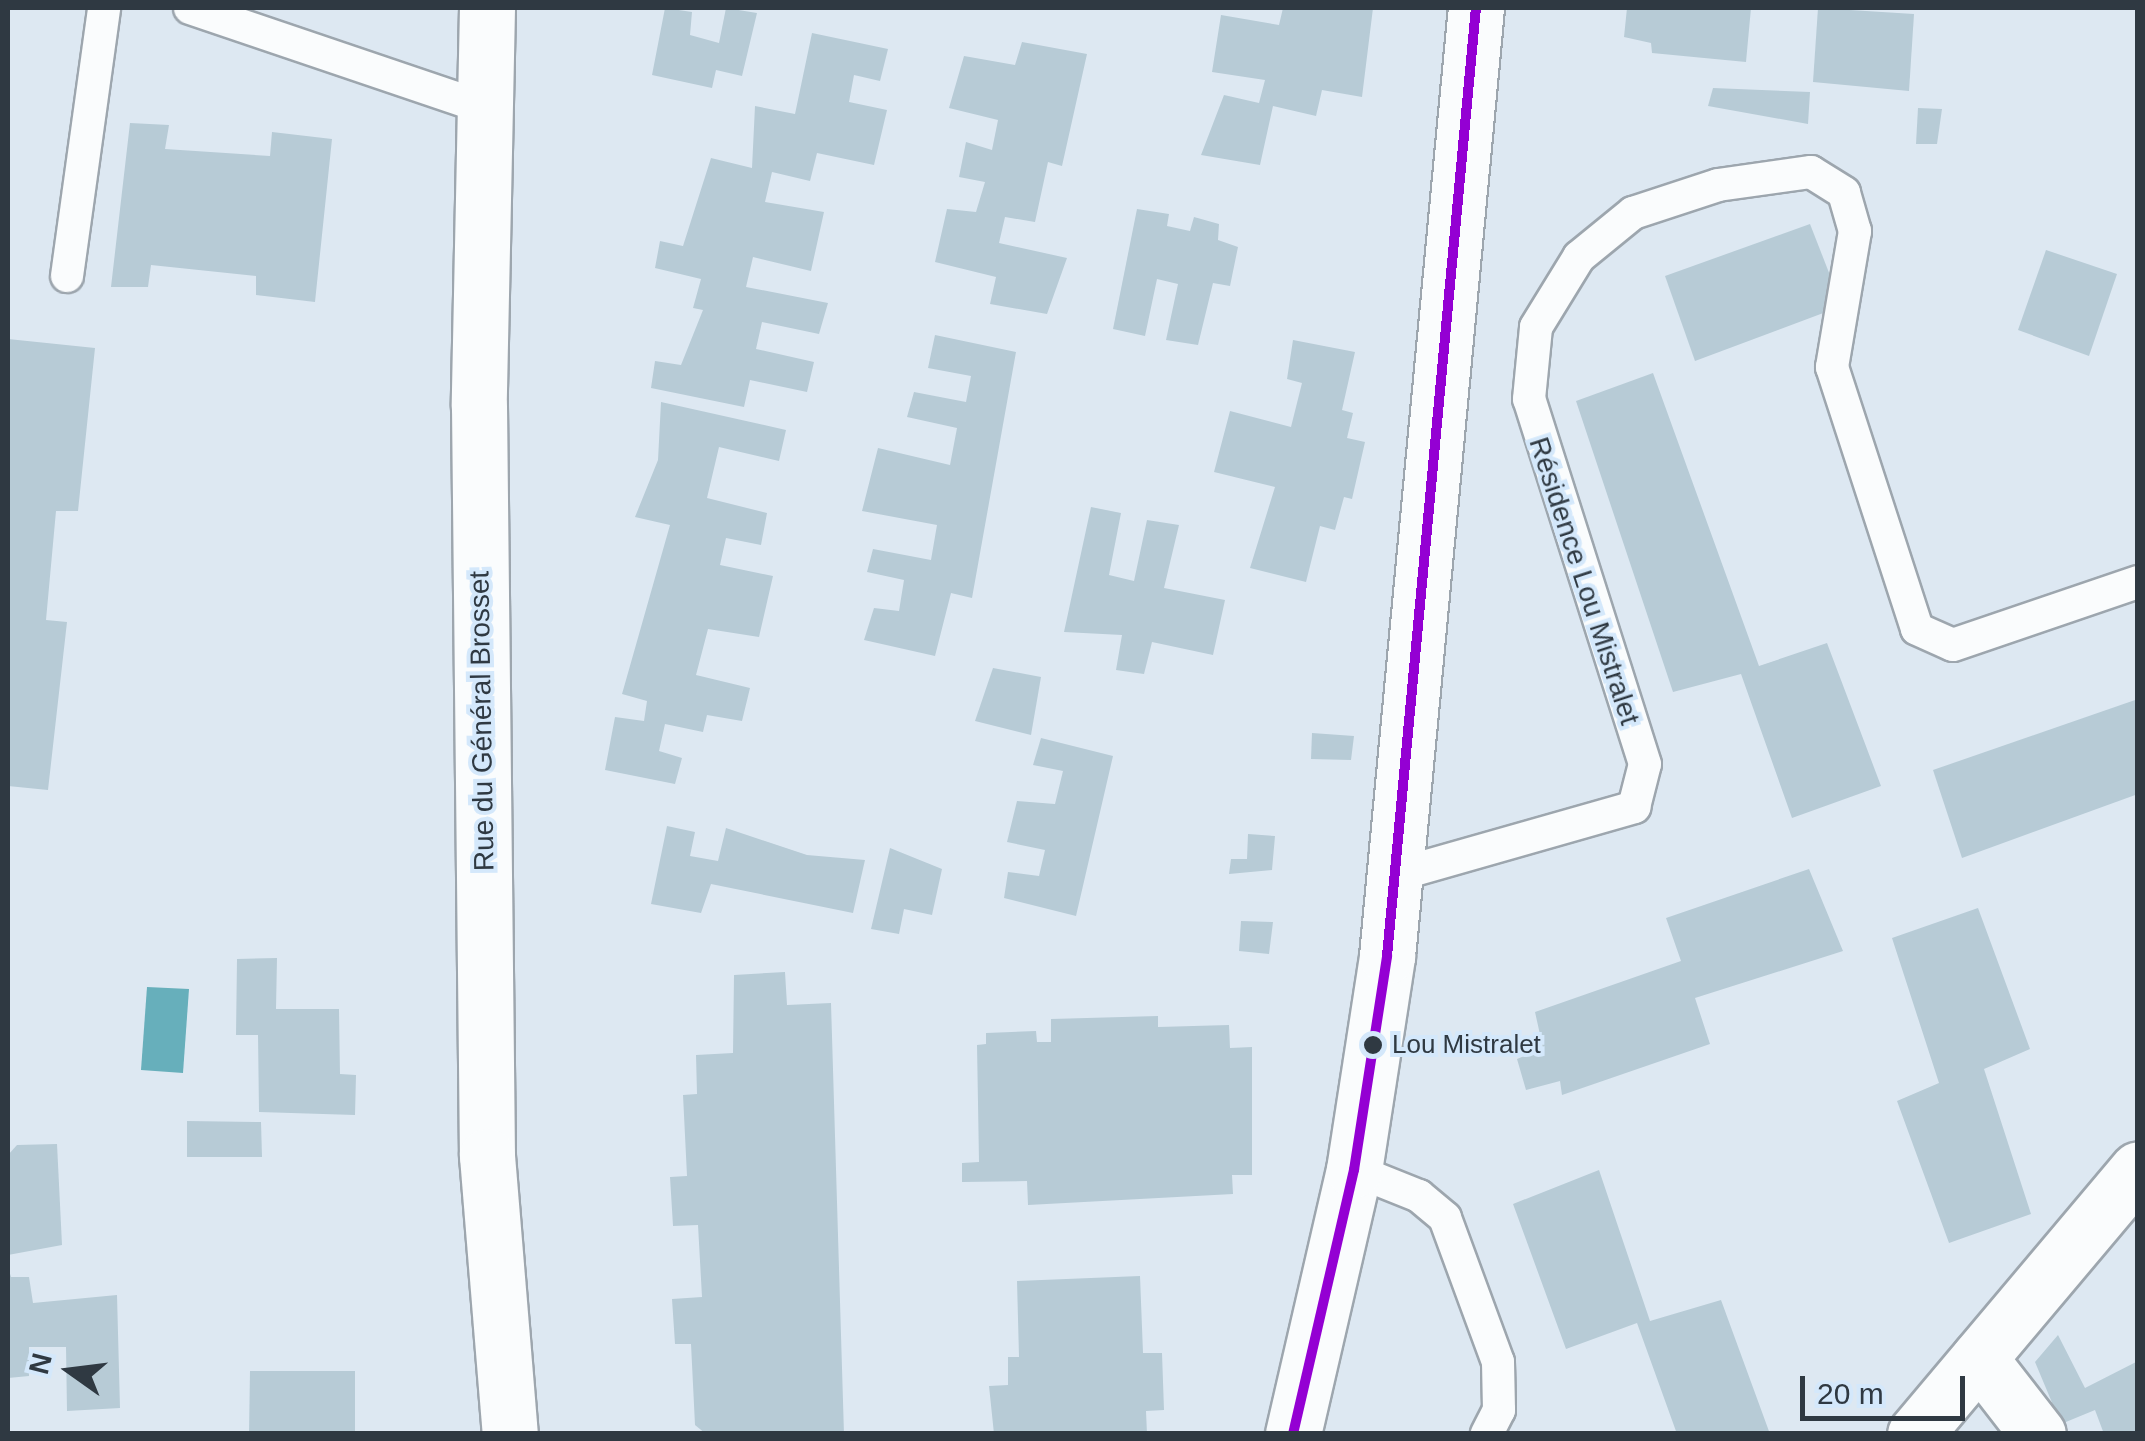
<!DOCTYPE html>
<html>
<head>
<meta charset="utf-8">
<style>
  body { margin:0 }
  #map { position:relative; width:2145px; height:1441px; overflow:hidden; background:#dde8f2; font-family:Helvetica,sans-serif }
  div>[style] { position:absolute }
  .water>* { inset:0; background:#67afbb }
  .building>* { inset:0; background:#b7cbd6 }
  .roads { filter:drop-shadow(2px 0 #9da6ae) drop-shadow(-2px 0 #9da6ae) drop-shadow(0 2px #9da6ae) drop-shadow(0 -2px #9da6ae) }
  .lane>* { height:32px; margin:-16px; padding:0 16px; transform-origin:16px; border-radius:16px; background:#fafcfd }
  .street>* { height:55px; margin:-27.5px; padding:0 27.5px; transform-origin:27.5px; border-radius:27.5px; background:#fafcfd }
  .bus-1>* { height:10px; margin:-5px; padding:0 5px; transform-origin:5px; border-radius:5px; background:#9400d3 }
  .dots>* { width:28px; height:28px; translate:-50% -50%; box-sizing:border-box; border:5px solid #d4e8fb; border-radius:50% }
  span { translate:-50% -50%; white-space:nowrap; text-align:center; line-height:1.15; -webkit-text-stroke:8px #d4e8fb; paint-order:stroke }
  .bus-label { font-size:26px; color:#2f3942 }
  .left { translate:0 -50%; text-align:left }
  .street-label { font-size:28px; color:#2f3942 }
  .frame { position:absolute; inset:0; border:10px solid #2f3942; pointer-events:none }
  .north { position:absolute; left:20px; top:1321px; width:100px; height:100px; -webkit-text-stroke:8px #d4e8fb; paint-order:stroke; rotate:284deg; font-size:28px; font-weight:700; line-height:40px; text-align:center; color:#2f3942 }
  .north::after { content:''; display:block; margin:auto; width:35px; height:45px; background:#2f3942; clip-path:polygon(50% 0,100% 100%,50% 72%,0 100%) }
  .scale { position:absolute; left:1800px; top:1376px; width:165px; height:45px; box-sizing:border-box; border:5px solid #2f3942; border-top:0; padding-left:12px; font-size:30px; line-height:35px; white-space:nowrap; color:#2f3942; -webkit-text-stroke:8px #d4e8fb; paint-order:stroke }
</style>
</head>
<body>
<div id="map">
  <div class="water">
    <div style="clip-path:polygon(147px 987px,189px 989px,183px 1073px,141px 1070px)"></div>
  </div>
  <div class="building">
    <div style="clip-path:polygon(665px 8px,692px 12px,690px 35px,719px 43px,726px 8px,757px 13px,742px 76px,716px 70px,712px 88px,652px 75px)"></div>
    <div style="clip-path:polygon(1283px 8px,1373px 8px,1362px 97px,1322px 90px,1316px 116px,1273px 106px,1260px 165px,1201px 155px,1224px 95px,1259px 103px,1265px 80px,1212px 72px,1221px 15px,1279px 25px)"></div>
    <div style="clip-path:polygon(1627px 8px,1751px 8px,1746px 62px,1652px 53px,1651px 43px,1624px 37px)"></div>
    <div style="clip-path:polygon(1818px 8px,1914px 14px,1909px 91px,1813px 82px)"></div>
    <div style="clip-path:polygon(812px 33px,888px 49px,880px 81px,854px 75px,849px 102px,887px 110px,874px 165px,817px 153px,810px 181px,772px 172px,765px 202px,824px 212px,811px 271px,753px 257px,746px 287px,828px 303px,819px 334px,762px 322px,756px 349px,814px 362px,807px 392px,750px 380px,744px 407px,651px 388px,655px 361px,681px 365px,703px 310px,693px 308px,701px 279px,655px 268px,660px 241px,683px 246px,711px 158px,752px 168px,755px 106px,795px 114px)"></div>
    <div style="clip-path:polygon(1022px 42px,1087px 54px,1062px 166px,1048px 162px,1035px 222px,1005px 217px,999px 243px,1067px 258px,1047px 314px,990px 304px,996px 277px,935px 262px,947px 209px,976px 212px,985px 182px,959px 177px,966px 142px,992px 150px,998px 120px,949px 108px,964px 56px,1015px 65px)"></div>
    <div style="clip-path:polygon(1713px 88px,1810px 92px,1808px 124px,1708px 106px)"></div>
    <div style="clip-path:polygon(1918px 108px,1942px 109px,1937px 144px,1916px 144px)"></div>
    <div style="clip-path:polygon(130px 123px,169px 125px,165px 149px,270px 156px,272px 132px,332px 139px,315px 302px,256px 295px,256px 276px,151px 265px,148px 287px,111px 287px)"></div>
    <div style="clip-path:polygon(1137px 209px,1169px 214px,1167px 226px,1190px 231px,1194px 217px,1219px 224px,1218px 240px,1238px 247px,1230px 286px,1213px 283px,1198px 345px,1166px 340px,1178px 284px,1157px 279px,1145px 336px,1113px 329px)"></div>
    <div style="clip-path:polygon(1810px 224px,1842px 306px,1695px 361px,1665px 276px)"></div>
    <div style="clip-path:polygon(2046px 250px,2117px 274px,2089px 356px,2018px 330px)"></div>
    <div style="clip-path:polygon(935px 335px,1016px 352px,972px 598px,951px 593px,935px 656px,864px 640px,874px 608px,899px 611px,904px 580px,867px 572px,873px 549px,931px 560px,937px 525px,862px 511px,878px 448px,950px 465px,957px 428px,907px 417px,914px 392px,966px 402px,971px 376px,928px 368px)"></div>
    <div style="clip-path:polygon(8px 339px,95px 348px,78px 511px,56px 511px,46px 620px,67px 622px,48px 790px,8px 786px)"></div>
    <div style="clip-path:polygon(1293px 340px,1355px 352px,1342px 410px,1353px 413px,1347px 438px,1365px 442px,1352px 499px,1344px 497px,1335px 530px,1320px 526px,1306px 582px,1250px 568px,1275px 487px,1214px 472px,1230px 411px,1291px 427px,1302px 383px,1287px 379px)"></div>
    <div style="clip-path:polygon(1653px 373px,1759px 666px,1827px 643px,1881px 786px,1792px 818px,1741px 674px,1673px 692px,1576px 401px)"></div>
    <div style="clip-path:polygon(661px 402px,786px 430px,779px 461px,719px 447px,707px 498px,767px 513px,761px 545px,726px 538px,720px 565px,773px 576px,759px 637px,708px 629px,696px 675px,750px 688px,742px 721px,707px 715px,703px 732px,665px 724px,659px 751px,682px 758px,675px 784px,605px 770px,615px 717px,644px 721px,647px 701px,622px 694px,670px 525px,635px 517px,658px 460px)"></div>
    <div style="clip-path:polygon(1091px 507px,1121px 513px,1109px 575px,1134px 581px,1147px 520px,1179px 525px,1164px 588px,1225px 600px,1213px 655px,1152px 642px,1144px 674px,1116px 670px,1122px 635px,1064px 632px)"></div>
    <div style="clip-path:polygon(993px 668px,1041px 677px,1031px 735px,975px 721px)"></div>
    <div style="clip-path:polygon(2138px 699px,2138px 794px,1962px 858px,1933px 770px)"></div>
    <div style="clip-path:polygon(1312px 733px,1354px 736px,1351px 760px,1311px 759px)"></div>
    <div style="clip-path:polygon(1041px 738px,1113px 756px,1076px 916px,1004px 898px,1008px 872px,1039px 876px,1045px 850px,1007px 842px,1017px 801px,1055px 804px,1063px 771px,1033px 765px)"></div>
    <div style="clip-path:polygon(667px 826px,695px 832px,690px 856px,718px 861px,726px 828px,807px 855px,865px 860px,853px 913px,711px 884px,701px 913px,651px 904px)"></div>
    <div style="clip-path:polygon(1248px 834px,1275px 836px,1272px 870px,1229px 874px,1231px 859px,1247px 859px)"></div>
    <div style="clip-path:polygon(890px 848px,942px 869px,932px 915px,904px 909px,899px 934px,871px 929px)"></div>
    <div style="clip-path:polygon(1809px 869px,1843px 951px,1695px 998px,1710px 1044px,1562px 1095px,1560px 1081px,1526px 1090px,1517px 1059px,1543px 1048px,1535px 1012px,1681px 961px,1666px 918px)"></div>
    <div style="clip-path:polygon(1978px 908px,2030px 1049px,1984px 1069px,2031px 1214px,1949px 1243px,1897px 1101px,1939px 1083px,1892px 938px)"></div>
    <div style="clip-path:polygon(1241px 921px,1273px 922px,1269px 954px,1239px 951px)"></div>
    <div style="clip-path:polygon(277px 958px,276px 1009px,339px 1009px,340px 1074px,356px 1075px,355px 1115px,259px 1112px,258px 1035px,236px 1035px,237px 959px)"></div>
    <div style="clip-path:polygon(785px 972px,787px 1005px,831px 1003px,844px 1434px,706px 1434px,695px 1425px,691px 1344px,675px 1344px,672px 1299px,702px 1297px,698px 1225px,673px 1226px,670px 1177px,687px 1176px,683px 1095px,697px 1094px,696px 1055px,733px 1053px,734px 975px)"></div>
    <div style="clip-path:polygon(1158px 1016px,1158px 1027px,1229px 1025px,1230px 1048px,1252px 1047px,1252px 1175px,1232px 1175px,1233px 1194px,1028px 1205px,1027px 1181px,962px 1182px,962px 1163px,979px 1162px,977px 1045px,986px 1044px,986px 1033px,1036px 1031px,1037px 1042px,1051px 1042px,1051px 1019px)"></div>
    <div style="clip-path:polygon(187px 1121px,261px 1122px,262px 1157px,187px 1157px)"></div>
    <div style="clip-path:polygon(57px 1144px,62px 1245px,8px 1255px,8px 1155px,17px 1145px)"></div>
    <div style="clip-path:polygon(1599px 1170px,1650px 1321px,1721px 1300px,1770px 1434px,1677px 1434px,1637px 1323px,1566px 1349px,1513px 1204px)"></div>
    <div style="clip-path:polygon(8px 1267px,11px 1277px,29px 1277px,33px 1303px,117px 1295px,120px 1408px,67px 1411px,66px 1347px,29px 1347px,29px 1376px,8px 1378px)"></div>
    <div style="clip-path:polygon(1140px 1276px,1143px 1353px,1162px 1353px,1164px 1410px,1146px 1411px,1147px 1434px,994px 1434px,989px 1386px,1008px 1385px,1008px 1357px,1019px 1357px,1017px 1281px)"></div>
    <div style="clip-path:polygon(2058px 1335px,2085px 1388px,2138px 1361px,2138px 1434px,2104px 1434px,2095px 1410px,2061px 1424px,2035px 1362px)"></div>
    <div style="clip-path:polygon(250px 1371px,355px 1371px,355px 1434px,249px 1434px)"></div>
  </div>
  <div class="roads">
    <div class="lane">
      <div style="left:190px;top:8px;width:311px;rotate:18.7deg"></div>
      <div style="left:67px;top:276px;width:271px;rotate:-82.1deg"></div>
      <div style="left:1396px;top:875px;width:248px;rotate:-15.9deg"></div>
      <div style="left:1634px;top:807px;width:44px;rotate:-75.7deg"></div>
      <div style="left:1645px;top:764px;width:383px;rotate:-107.6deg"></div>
      <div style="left:1529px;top:399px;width:72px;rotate:-84.4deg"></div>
      <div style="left:1536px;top:327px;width:82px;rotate:-58.4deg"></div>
      <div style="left:1579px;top:257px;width:70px;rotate:-39.2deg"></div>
      <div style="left:1633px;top:213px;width:89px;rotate:-18.2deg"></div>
      <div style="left:1718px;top:185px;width:94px;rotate:-8deg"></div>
      <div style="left:1811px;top:172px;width:39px;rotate:32deg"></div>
      <div style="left:1844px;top:193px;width:40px;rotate:74deg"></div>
      <div style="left:1855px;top:231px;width:138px;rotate:99.6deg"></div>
      <div style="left:1832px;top:367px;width:275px;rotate:72deg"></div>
      <div style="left:1917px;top:629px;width:39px;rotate:24deg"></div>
      <div style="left:1953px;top:645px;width:195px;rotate:-18.8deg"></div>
      <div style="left:1354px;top:1170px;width:70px;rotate:21.8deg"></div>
      <div style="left:1419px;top:1196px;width:34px;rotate:40deg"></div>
      <div style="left:1445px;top:1218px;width:153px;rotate:69.8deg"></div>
      <div style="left:1498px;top:1362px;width:48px;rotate:88.8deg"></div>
      <div style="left:1499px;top:1410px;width:27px;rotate:117deg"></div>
    </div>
    <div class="street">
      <div style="left:487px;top:8px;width:398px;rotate:91.2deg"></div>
      <div style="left:479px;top:406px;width:750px;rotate:89.39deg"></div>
      <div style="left:487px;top:1156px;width:279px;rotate:85.3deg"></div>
      <div style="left:1979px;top:1358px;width:96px;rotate:52.2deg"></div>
      <div style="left:1293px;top:1434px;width:271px;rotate:-77deg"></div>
      <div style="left:1354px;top:1170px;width:217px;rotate:-81.2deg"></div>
      <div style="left:1387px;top:956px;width:952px;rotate:-84.64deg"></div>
      <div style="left:1915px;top:1434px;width:346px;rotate:-49.9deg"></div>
    </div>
  </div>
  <div class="bus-1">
    <div style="left:1293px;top:1434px;width:271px;rotate:-77deg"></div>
    <div style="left:1354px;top:1170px;width:217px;rotate:-81.2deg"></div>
    <div style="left:1387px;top:956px;width:952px;rotate:-84.64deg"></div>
  </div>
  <div class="dots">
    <div style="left:1373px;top:1045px;background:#2f3942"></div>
  </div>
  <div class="bus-label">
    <span class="left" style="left:1392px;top:1045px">Lou Mistralet</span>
  </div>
  <div class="street-label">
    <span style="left:1584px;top:581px;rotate:72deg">Résidence Lou Mistralet</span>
    <span style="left:482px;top:721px;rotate:-91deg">Rue du Général Brosset</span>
  </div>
  <div class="frame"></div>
  <div class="north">N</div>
  <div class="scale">20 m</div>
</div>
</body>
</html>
